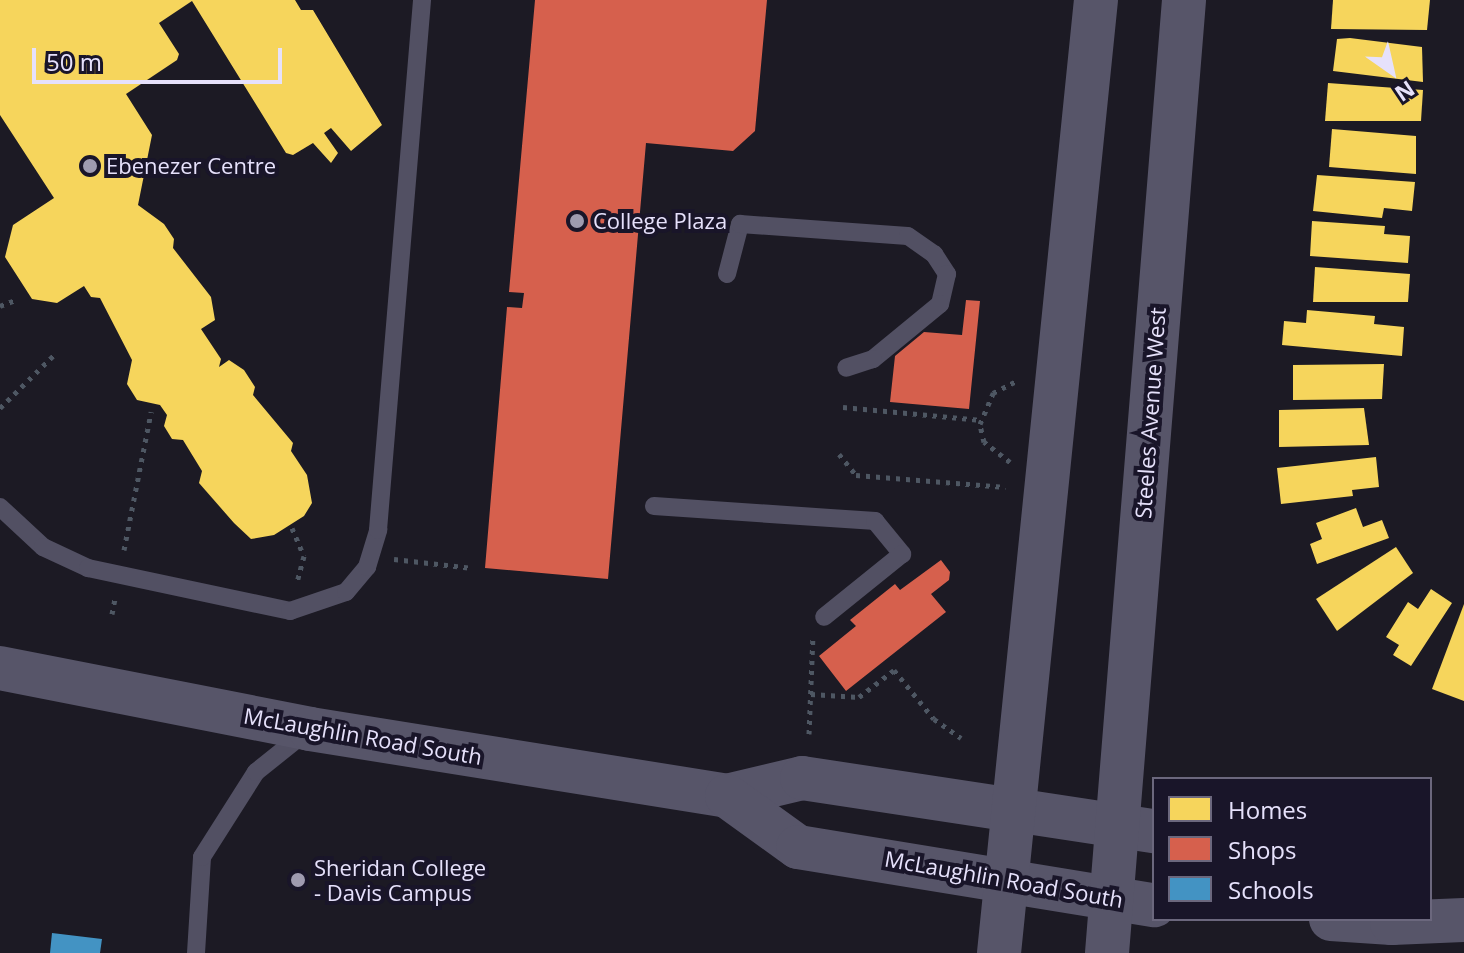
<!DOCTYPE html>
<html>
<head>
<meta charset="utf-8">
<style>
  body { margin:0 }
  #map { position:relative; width:1464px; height:953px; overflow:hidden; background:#1c1a24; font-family:"Open Sans",sans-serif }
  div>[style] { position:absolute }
  .homes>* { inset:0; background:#f6d55c }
  .shops>* { inset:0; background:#d6604d }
  .schools>* { inset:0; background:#4393c3 }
  .path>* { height:5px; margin-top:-2.5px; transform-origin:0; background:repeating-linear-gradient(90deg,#4e5763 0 4px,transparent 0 10px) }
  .lane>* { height:18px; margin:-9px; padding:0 9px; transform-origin:9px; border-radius:9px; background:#525063 }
  .secondary>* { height:44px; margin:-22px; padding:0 22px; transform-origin:22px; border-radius:22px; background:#575569 }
  .dots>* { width:22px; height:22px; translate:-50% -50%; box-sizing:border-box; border:4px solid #191529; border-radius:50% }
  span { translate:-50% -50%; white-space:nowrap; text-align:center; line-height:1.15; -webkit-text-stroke:8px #191529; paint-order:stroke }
  .poi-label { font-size:22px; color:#e6e1fb }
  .left { translate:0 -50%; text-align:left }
  .street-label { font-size:22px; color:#e6e1fb }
  .legend { position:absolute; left:1152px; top:777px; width:280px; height:144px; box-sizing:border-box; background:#191529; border:2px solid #6b677d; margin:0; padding:10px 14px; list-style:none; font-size:24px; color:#e6e1fb }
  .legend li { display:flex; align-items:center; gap:16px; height:40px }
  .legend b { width:40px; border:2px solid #6b677d }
  .north { position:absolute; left:1352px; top:32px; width:80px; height:80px; -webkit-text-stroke:6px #191529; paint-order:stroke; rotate:146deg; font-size:22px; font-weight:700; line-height:32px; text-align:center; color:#e6e1fb }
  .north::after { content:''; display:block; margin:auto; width:28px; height:36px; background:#e6e1fb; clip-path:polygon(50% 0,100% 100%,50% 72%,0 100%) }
  .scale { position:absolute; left:32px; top:48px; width:250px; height:36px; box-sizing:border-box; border:4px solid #e6e1fb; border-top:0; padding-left:10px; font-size:24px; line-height:28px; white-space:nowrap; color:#e6e1fb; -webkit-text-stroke:6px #191529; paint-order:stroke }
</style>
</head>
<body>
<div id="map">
  <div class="homes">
    <div style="clip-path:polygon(0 0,295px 0,301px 10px,313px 10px,382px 125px,351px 151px,331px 128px,324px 133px,338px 153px,331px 163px,313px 143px,293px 155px,286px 153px,192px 1px,159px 23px,179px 54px,177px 60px,126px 94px,152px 135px,138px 205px,164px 224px,174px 239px,173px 248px,211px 297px,215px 320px,201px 329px,221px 359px,219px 367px,229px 360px,244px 370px,255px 387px,253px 395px,293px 443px,291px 451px,307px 475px,312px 503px,304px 516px,274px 535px,251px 539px,234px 523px,199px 483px,202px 471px,183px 440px,172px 439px,164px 426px,167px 415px,160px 405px,137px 400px,127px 384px,132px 360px,100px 298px,91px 297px,84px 286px,57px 303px,32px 299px,5px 257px,13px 225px,54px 198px,0 115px)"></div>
    <div style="clip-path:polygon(1333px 0,1430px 0,1427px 30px,1331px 29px)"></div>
    <div style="clip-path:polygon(1350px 38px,1422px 47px,1423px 82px,1333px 71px,1337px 39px)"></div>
    <div style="clip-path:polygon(1328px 83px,1423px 90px,1421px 121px,1325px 121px)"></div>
    <div style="clip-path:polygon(1332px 129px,1416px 136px,1416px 174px,1329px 167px)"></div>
    <div style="clip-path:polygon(1317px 175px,1415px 182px,1412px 211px,1384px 208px,1382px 218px,1313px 211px)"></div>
    <div style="clip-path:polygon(1312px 221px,1385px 226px,1384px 234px,1410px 236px,1408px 263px,1310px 256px)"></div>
    <div style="clip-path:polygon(1315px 267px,1410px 274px,1408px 302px,1313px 302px)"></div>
    <div style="clip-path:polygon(1307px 310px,1375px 316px,1374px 324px,1404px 327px,1402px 356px,1282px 345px,1284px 321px,1306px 323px)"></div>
    <div style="clip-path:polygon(1384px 364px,1382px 399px,1293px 400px,1293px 365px)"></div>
    <div style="clip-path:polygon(1364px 408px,1369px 445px,1279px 447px,1279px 410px)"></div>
    <div style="clip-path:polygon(1376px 457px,1379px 487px,1352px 490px,1353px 496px,1281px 504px,1277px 468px)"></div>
    <div style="clip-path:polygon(1356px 508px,1363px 527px,1382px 520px,1389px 538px,1317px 564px,1310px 544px,1322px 539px,1316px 523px)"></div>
    <div style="clip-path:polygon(1396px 547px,1413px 573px,1337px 631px,1316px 599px)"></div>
    <div style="clip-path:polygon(1431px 589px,1452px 603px,1411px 666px,1393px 655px,1399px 645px,1386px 637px,1408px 602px,1418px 609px)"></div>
    <div style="clip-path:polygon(1464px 604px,1464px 701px,1432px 689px)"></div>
  </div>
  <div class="shops">
    <div style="clip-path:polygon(535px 0,767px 0,755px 131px,733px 151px,646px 143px,608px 579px,485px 568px,507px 307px,522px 308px,524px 293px,509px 292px)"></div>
    <div style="clip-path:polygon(966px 300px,980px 301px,969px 409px,890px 402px,895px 356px,924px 332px,962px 335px)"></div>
    <div style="clip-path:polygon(941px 560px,950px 572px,949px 580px,931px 594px,946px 612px,846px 691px,819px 656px,856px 626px,850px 620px,895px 584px,900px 590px)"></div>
  </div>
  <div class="schools">
    <div style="clip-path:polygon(52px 933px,102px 939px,100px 953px,50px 953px)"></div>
  </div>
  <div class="path">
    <div style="left:0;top:306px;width:19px;rotate:-21deg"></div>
    <div style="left:843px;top:407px;width:139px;rotate:5.4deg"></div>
    <div style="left:0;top:408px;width:76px;rotate:-44.5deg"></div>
    <div style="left:839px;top:454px;width:27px;rotate:51deg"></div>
    <div style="left:856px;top:475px;width:150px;rotate:4.6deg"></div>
    <div style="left:1010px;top:462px;width:33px;rotate:-142deg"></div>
    <div style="left:984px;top:442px;width:18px;rotate:-103deg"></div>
    <div style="left:980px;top:424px;width:34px;rotate:-67deg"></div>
    <div style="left:993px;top:393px;width:29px;rotate:-27deg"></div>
    <div style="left:292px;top:528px;width:30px;rotate:67deg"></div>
    <div style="left:304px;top:556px;width:28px;rotate:105deg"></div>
    <div style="left:124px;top:550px;width:141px;rotate:-78.9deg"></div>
    <div style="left:394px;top:559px;width:79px;rotate:6.6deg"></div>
    <div style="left:112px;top:614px;width:15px;rotate:-79deg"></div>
    <div style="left:811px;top:694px;width:48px;rotate:3.6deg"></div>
    <div style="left:859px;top:697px;width:44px;rotate:-37.6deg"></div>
    <div style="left:894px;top:670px;width:63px;rotate:50.8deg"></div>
    <div style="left:934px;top:719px;width:33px;rotate:35deg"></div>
    <div style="left:809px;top:734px;width:98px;rotate:-87.7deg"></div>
  </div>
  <div class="lane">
    <div style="left:727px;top:274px;width:52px;rotate:-75.4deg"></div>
    <div style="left:740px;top:224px;width:168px;rotate:4.1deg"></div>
    <div style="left:908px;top:236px;width:32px;rotate:35deg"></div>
    <div style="left:934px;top:254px;width:24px;rotate:57deg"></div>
    <div style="left:947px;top:274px;width:31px;rotate:103deg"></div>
    <div style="left:940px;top:304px;width:87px;rotate:140.6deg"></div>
    <div style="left:873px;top:359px;width:28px;rotate:162deg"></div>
    <div style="left:654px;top:506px;width:222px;rotate:3.9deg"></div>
    <div style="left:875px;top:521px;width:43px;rotate:50.7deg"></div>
    <div style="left:902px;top:554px;width:100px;rotate:141.1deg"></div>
    <div style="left:0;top:507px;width:59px;rotate:42.9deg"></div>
    <div style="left:43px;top:547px;width:50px;rotate:25deg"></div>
    <div style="left:88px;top:568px;width:207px;rotate:12deg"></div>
    <div style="left:290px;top:611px;width:59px;rotate:-18.7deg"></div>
    <div style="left:346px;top:592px;width:33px;rotate:-50deg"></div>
    <div style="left:367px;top:567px;width:39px;rotate:-73deg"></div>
    <div style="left:378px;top:530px;width:532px;rotate:-85.25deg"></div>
    <div style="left:196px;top:953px;width:96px;rotate:-86.4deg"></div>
    <div style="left:202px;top:857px;width:101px;rotate:-57.6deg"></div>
    <div style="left:256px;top:772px;width:64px;rotate:-38.7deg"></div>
  </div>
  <div class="secondary">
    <div style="left:0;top:668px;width:316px;rotate:11.1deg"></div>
    <div style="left:310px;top:729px;width:422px;rotate:9.1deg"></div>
    <div style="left:727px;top:796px;width:77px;rotate:-13.5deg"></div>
    <div style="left:802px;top:778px;width:356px;rotate:8.6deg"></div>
    <div style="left:727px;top:796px;width:87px;rotate:35.7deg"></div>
    <div style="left:798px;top:847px;width:361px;rotate:9.3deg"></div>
    <div style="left:1331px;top:919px;width:61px;rotate:3.8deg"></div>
    <div style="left:1392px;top:923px;width:72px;rotate:-2.4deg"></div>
    <div style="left:999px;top:953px;width:958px;rotate:-84.19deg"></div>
    <div style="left:1107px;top:953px;width:956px;rotate:-85.38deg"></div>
  </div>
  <div class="dots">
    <div style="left:90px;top:166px;background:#9f9bb0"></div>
    <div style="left:577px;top:221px;background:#9f9bb0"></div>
    <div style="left:298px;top:880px;background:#9f9bb0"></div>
  </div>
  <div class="poi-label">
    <span class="left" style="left:106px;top:166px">Ebenezer Centre</span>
    <span class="left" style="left:593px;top:221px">College Plaza</span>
    <span class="left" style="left:314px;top:880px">Sheridan College<br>- Davis Campus</span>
  </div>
  <div class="street-label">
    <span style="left:1150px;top:413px;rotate:-86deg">Steeles Avenue West</span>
    <span style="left:363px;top:736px;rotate:10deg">McLaughlin Road South</span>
    <span style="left:1004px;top:879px;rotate:10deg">McLaughlin Road South</span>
  </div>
  <ul class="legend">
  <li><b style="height:22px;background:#f6d55c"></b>Homes</li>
  <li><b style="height:22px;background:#d6604d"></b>Shops</li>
  <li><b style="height:22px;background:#4393c3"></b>Schools</li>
  </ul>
  <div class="north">N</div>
  <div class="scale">50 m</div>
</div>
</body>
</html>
